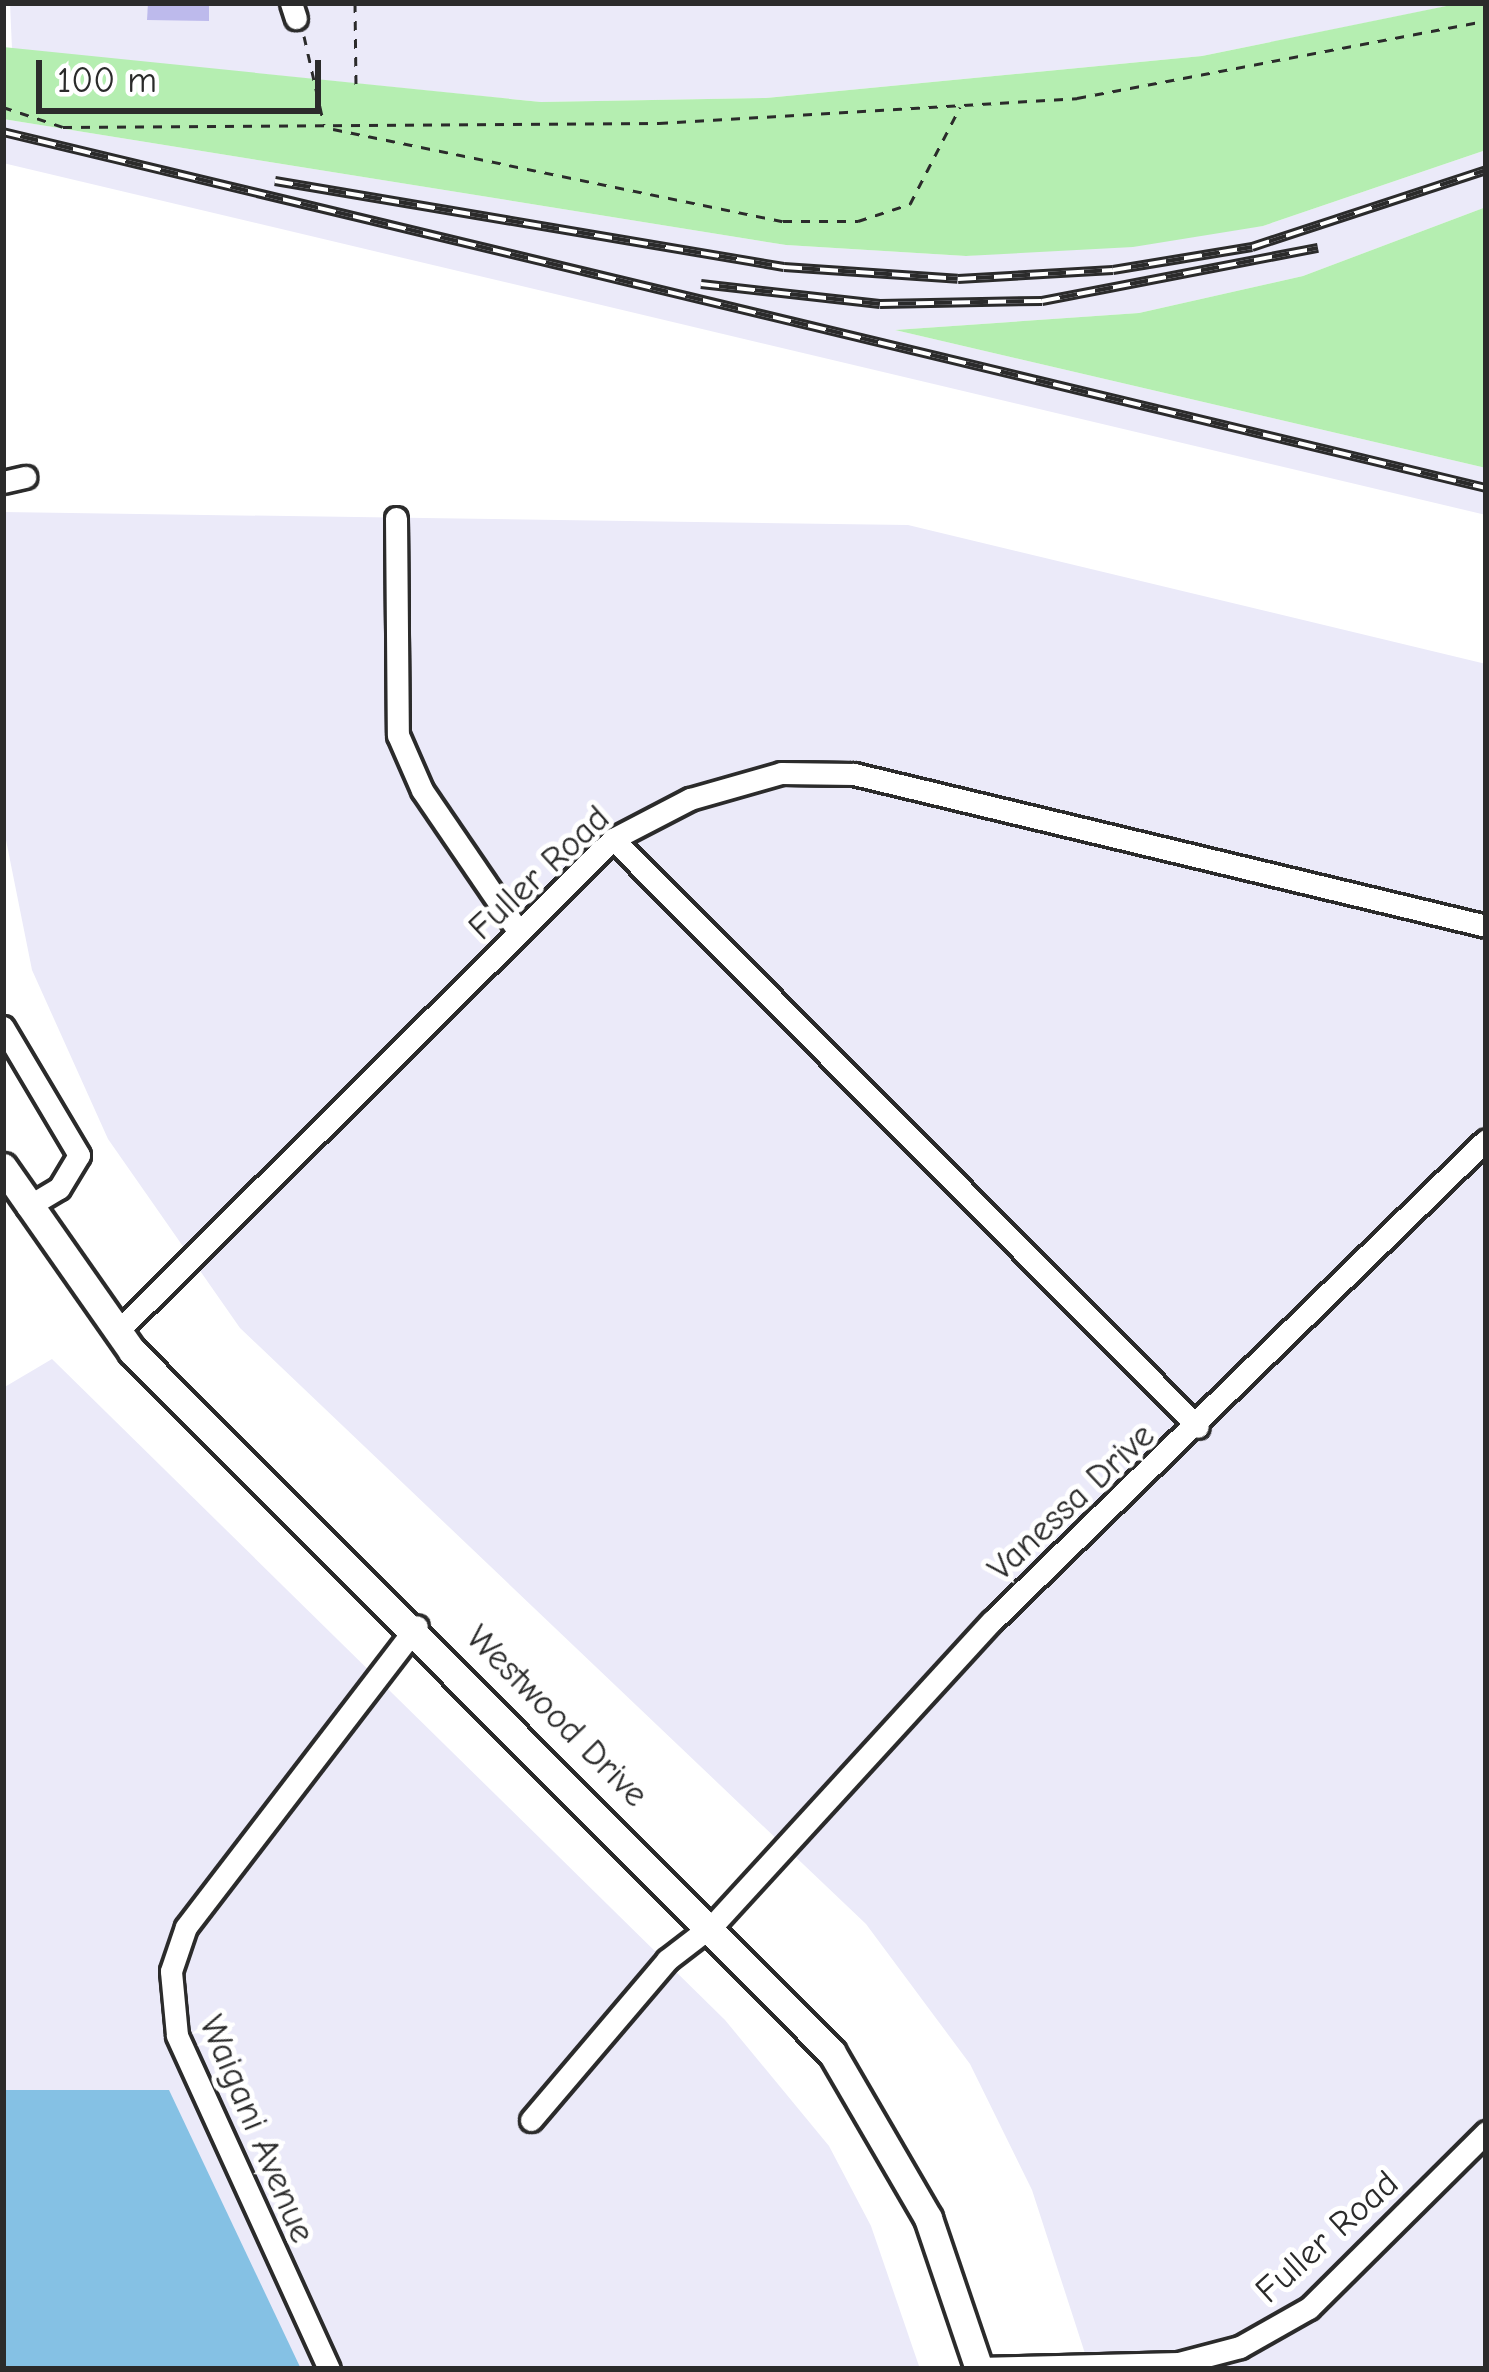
<!DOCTYPE html>
<html>
<head>
<meta charset="utf-8">
<style>
  body { margin:0 }
  #map { position:relative; width:1489px; height:2372px; overflow:hidden; background:#fff; font-family:"Comic Neue",sans-serif }
  div>[style] { position:absolute }
  .built>* { inset:0; background:#ebeaf9 }
  .green>* { inset:0; background:#b5eeb1 }
  .water>* { inset:0; background:#85c1e4 }
  .building>* { inset:0; background:#bdbaec }
  .path>* { height:3px; margin-top:-1.5px; transform-origin:0; background:repeating-linear-gradient(90deg,#2b2b2b 0 9px,transparent 0 18px) }
  .roads { filter:drop-shadow(3px 0 #2b2b2b) drop-shadow(-3px 0 #2b2b2b) drop-shadow(0 3px #2b2b2b) drop-shadow(0 -3px #2b2b2b) }
  .minor>* { height:21px; margin:-10.5px; padding:0 10.5px; transform-origin:10.5px; border-radius:10.5px; background:#fff }
  .major>* { height:27px; margin:-13.5px; padding:0 13.5px; transform-origin:13.5px; border-radius:13.5px; background:#fff }
  .rail>* { height:10px; margin-top:-5px; transform-origin:0; background:repeating-linear-gradient(90deg,#fff 0 18px,#2b2b2b 0 36px); box-sizing:border-box; border-block:3px solid #2b2b2b }
  span { translate:-50% -50%; white-space:nowrap; text-align:center; line-height:1.15; -webkit-text-stroke:10px #fff; paint-order:stroke }
  .street-label { font-size:36px; color:#2b2b2b }
  .frame { position:absolute; inset:0; border:6px solid #2b2b2b; pointer-events:none }
  .scale { position:absolute; left:36px; top:60px; width:285px; height:54px; box-sizing:border-box; border:6px solid #2b2b2b; border-top:0; padding-left:15px; font-size:36px; line-height:42px; white-space:nowrap; color:#2b2b2b; -webkit-text-stroke:9px #fff; paint-order:stroke }
</style>
</head>
<body>
<div id="map">
  <div class="built">
    <div style="clip-path:polygon(10px 3px,1462px 3px,1202px 56px,766px 98px,541px 102px,12px 49px)"></div>
    <div style="clip-path:polygon(3px 119px,786px 245px,966px 256px,1263px 226px,1486px 150px,1486px 207px,1303px 276px,1139px 313px,895px 330px,1486px 468px,1486px 515px,3px 163px)"></div>
    <div style="clip-path:polygon(3px 512px,908px 525px,1486px 664px,1486px 2369px,1090px 2369px,1032px 2190px,970px 2064px,866px 1924px,240px 1328px,108px 1139px,32px 970px,3px 825px)"></div>
    <div style="clip-path:polygon(52px 1359px,725px 2020px,829px 2146px,871px 2226px,920px 2369px,3px 2369px,3px 1388px)"></div>
  </div>
  <div class="green">
    <div style="clip-path:polygon(1461px 3px,1486px 3px,1486px 150px,1263px 226px,1133px 247px,966px 256px,786px 245px,3px 119px,3px 47px,541px 102px,766px 98px,1202px 56px)"></div>
    <div style="clip-path:polygon(1486px 207px,1486px 468px,895px 330px,1139px 313px,1303px 276px)"></div>
  </div>
  <div class="water">
    <div style="clip-path:polygon(3px 2090px,169px 2090px,301px 2369px,3px 2369px)"></div>
  </div>
  <div class="building">
    <div style="clip-path:polygon(148px 3px,209px 3px,209px 21px,147px 20px)"></div>
  </div>
  <div class="path">
    <div style="left:355px;top:3px;width:84px;rotate:89.3deg"></div>
    <div style="left:304px;top:36px;width:91px;rotate:77.3deg"></div>
    <div style="left:3px;top:107px;width:63px;rotate:18.4deg"></div>
    <div style="left:63px;top:127px;width:596px;rotate:-0.38deg"></div>
    <div style="left:659px;top:123px;width:419px;rotate:-3.4deg"></div>
    <div style="left:1077px;top:98px;width:416px;rotate:-10.7deg"></div>
    <div style="left:333px;top:129px;width:459px;rotate:11.6deg"></div>
    <div style="left:783px;top:221px;width:75px"></div>
    <div style="left:858px;top:221px;width:55px;rotate:-18.1deg"></div>
    <div style="left:910px;top:204px;width:109px;rotate:-62.7deg"></div>
  </div>
  <div class="roads">
    <div class="minor">
      <div style="left:291px;top:3px;width:16px;rotate:72deg"></div>
      <div style="left:3px;top:482px;width:23px;rotate:-13deg"></div>
      <div style="left:396px;top:518px;width:217px;rotate:89.5deg"></div>
      <div style="left:398px;top:735px;width:60px;rotate:66.4deg"></div>
      <div style="left:422px;top:790px;width:172px;rotate:55.7deg"></div>
      <div style="left:613px;top:839px;width:829px;rotate:45.15deg"></div>
      <div style="left:3px;top:1027px;width:149px;rotate:59.3deg"></div>
      <div style="left:79px;top:1155px;width:39px;rotate:121deg"></div>
      <div style="left:59px;top:1188px;width:37px;rotate:149deg"></div>
      <div style="left:117px;top:1332px;width:699px;rotate:-44.83deg"></div>
      <div style="left:613px;top:839px;width:87px;rotate:-27.5deg"></div>
      <div style="left:690px;top:799px;width:95px;rotate:-15.9deg"></div>
      <div style="left:781px;top:773px;width:73px;rotate:0.8deg"></div>
      <div style="left:854px;top:774px;width:650px;rotate:13.52deg"></div>
      <div style="left:531px;top:2120px;width:210px;rotate:-49.6deg"></div>
      <div style="left:667px;top:1960px;width:59px;rotate:-37.5deg"></div>
      <div style="left:714px;top:1924px;width:411px;rotate:-47.5deg"></div>
      <div style="left:992px;top:1621px;width:689px;rotate:-44.24deg"></div>
      <div style="left:978px;top:2368px;width:201px;rotate:-1.4deg"></div>
      <div style="left:1179px;top:2363px;width:63px;rotate:-14.7deg"></div>
      <div style="left:1240px;top:2347px;width:79px;rotate:-29.5deg"></div>
      <div style="left:1309px;top:2308px;width:250px;rotate:-44.8deg"></div>
      <div style="left:329px;top:2369px;width:367px;rotate:-114.5deg"></div>
      <div style="left:177px;top:2035px;width:64px;rotate:-95.4deg"></div>
      <div style="left:171px;top:1971px;width:46px;rotate:-71.2deg"></div>
      <div style="left:186px;top:1927px;width:379px;rotate:-52.5deg"></div>
    </div>
    <div class="major">
      <div style="left:3px;top:1167px;width:225px;rotate:55deg"></div>
      <div style="left:132px;top:1351px;width:991px;rotate:45.08deg"></div>
      <div style="left:832px;top:2053px;width:191px;rotate:59.8deg"></div>
      <div style="left:928px;top:2218px;width:159px;rotate:71.3deg"></div>
    </div>
  </div>
  <div class="rail">
    <div style="left:3px;top:132px;width:1525px;rotate:13.5deg"></div>
    <div style="left:275px;top:181px;width:516px;rotate:9.59deg"></div>
    <div style="left:784px;top:267px;width:174px;rotate:3.9deg"></div>
    <div style="left:958px;top:279px;width:155px;rotate:-3.3deg"></div>
    <div style="left:1113px;top:270px;width:141px;rotate:-9.4deg"></div>
    <div style="left:1252px;top:247px;width:246px;rotate:-18.2deg"></div>
    <div style="left:701px;top:284px;width:180px;rotate:6.4deg"></div>
    <div style="left:880px;top:304px;width:162px;rotate:-1.1deg"></div>
    <div style="left:1042px;top:301px;width:281px;rotate:-10.9deg"></div>
  </div>
  <div class="street-label">
    <span style="left:539px;top:873px;rotate:-43deg">Fuller Road</span>
    <span style="left:1071px;top:1502px;rotate:-43deg">Vanessa Drive</span>
    <span style="left:557px;top:1716px;rotate:45deg">Westwood Drive</span>
    <span style="left:257px;top:2129px;rotate:67deg">Waigani Avenue</span>
    <span style="left:1327px;top:2237px;rotate:-42deg">Fuller Road</span>
  </div>
  <div class="frame"></div>
  <div class="scale">100 m</div>
</div>
</body>
</html>
